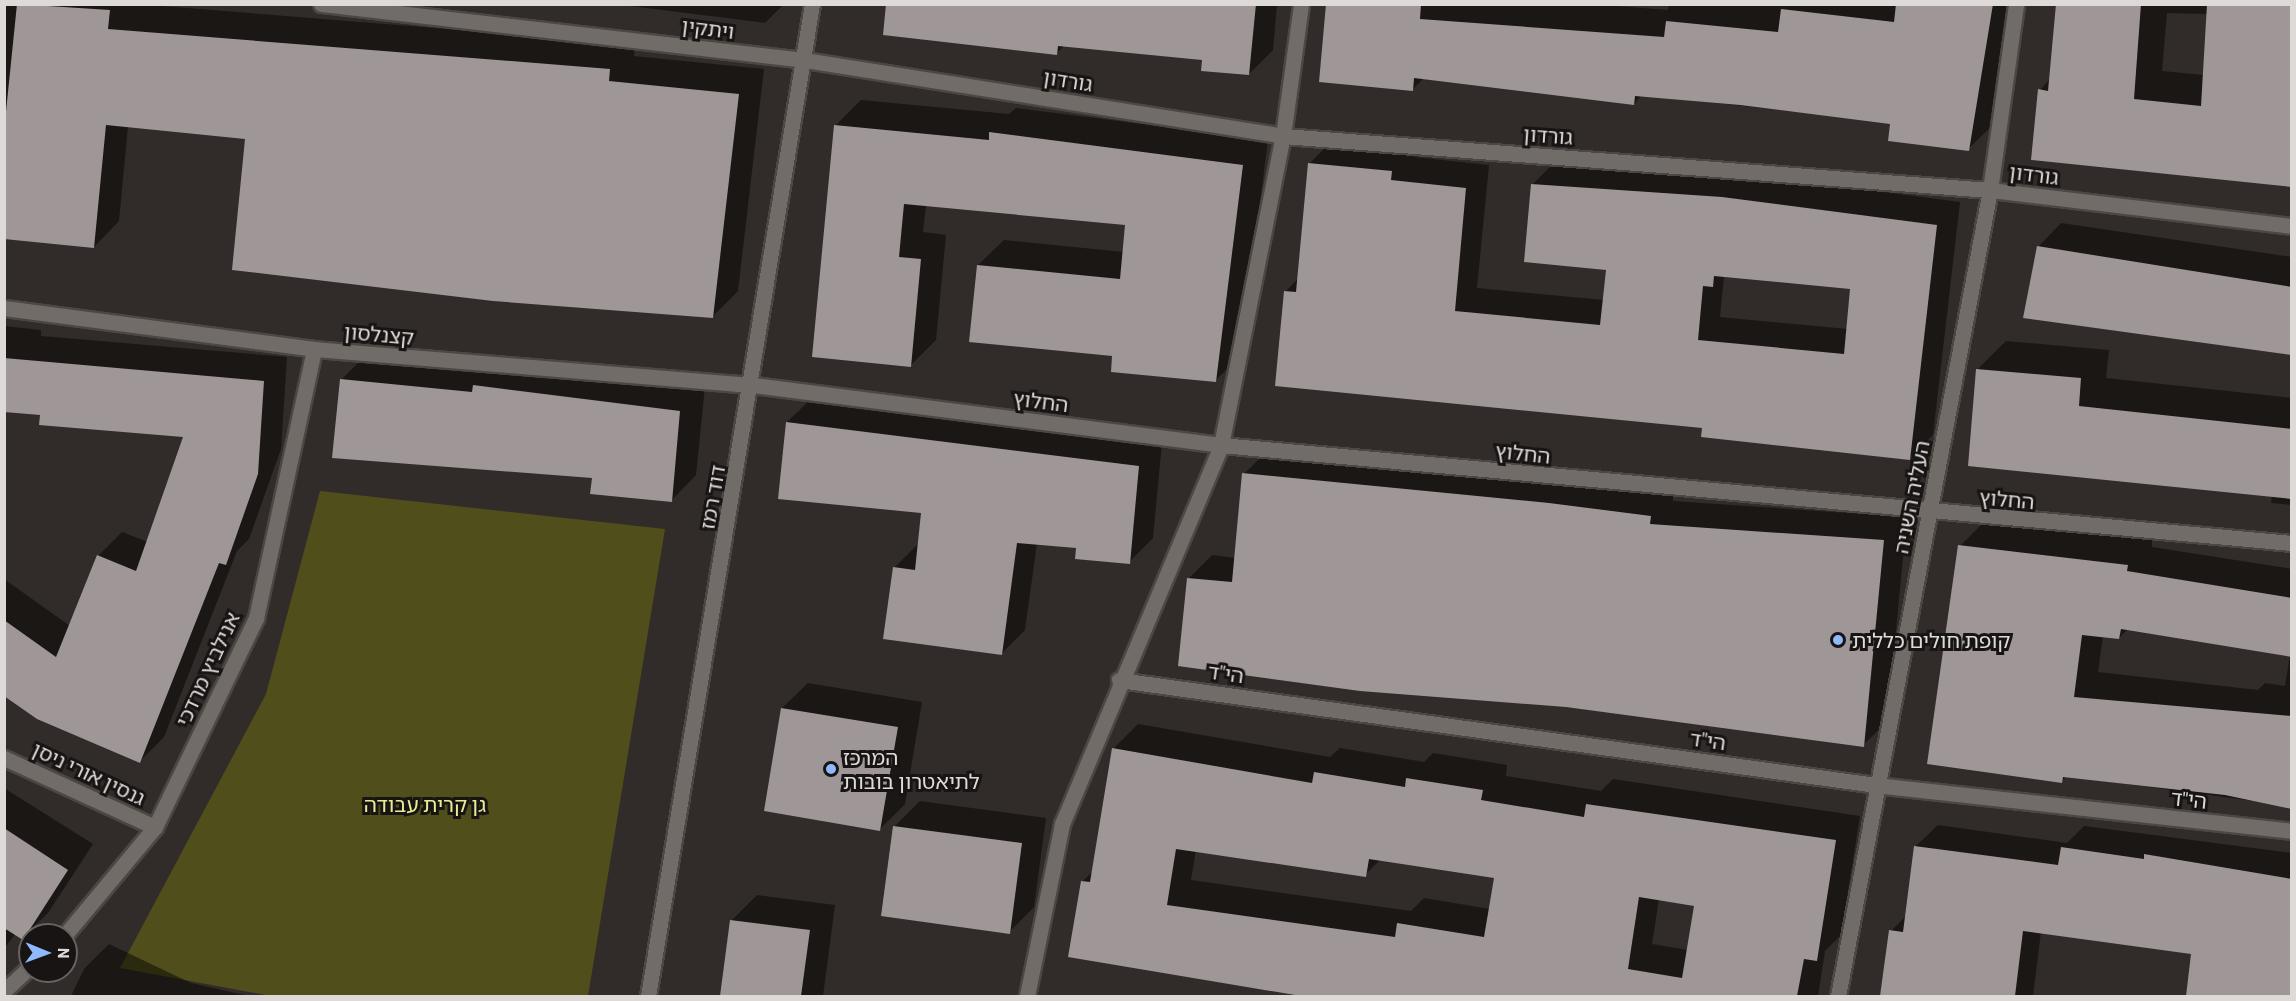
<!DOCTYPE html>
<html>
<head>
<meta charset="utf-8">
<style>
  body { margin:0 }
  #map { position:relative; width:2296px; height:1001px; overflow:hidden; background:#312b29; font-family:Barlow,"Noto Sans Hebrew",sans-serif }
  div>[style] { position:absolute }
  .green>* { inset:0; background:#504f1b }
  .shadow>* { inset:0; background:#0007 }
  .building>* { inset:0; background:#9f9797 }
  .roads { filter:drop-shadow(2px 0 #4b4745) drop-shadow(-2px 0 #4b4745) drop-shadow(0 2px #4b4745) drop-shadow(0 -2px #4b4745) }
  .minor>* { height:15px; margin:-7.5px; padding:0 7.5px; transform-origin:7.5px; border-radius:7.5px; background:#726c69 }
  .dots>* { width:16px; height:16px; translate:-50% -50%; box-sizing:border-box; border:3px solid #171413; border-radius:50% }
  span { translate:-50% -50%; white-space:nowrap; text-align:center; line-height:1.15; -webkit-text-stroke:6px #171413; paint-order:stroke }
  .street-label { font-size:21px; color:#dedad8 }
  .poi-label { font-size:21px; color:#dedad8 }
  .left { translate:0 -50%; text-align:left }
  .park-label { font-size:21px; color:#eaea95 }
  .frame { position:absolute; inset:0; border:6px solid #dedad8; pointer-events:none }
  .north { position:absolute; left:18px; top:923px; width:60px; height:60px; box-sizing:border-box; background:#171413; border:2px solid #676362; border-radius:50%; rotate:91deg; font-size:16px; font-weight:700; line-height:24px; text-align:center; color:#dedad8 }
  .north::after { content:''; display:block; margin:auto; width:21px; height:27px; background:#90b8fd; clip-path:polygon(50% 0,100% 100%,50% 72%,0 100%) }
</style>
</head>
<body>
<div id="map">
  <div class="green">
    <div style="clip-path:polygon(320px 491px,665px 529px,588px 996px,271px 996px,120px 968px,266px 694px)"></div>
  </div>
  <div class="shadow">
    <div style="clip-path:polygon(4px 4px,137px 4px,635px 44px,634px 56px,764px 69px,738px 291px,712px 317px,246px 138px,128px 126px,119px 221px,94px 247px,4px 102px)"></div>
    <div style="clip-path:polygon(615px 4px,784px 4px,765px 23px)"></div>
    <div style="clip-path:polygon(887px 4px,1277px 4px,1273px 50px,1249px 74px,1203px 59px,1065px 45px,1057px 53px)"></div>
    <div style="clip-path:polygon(1331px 4px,1591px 4px,1668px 10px,1669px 4px,2013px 4px,1994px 124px,1968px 149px,1892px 122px,1642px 95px,1634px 104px,1424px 78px,1412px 90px)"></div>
    <div style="clip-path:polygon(evenodd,2061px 4px,2292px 4px,2292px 185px,2040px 90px,2051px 78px,2061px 4px,2167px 13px,2208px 14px,2204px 75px,2162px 71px,2167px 13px)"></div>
    <div style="clip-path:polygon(861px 100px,1009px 114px,1016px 108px,1268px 140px,1241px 355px,1215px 381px,1114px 355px,978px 265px,1004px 240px,1124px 252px,1126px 224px,926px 205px,923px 232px,946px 235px,936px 340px,910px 366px,836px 125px)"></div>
    <div style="clip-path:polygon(evenodd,1333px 140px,1415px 148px,1414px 157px,1489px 165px,1477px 288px,1604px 300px,1607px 269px,1533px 184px,1556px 161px,1746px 174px,1960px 202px,1933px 435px,1909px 458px,1704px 426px,1285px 292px,1298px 279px,1310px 163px,1333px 140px,1724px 276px,1852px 288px,1848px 329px,1720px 317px,1724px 276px)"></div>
    <div style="clip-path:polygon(2061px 223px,2292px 257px,2292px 359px,2290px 353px,2038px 247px)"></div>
    <div style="clip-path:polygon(4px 326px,41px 330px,41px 336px,287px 357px,281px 449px,249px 539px,237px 551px,164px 737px,140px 761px,4px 694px,4px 579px,70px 626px,98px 556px,122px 532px,148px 542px,185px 436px,4px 410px)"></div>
    <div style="clip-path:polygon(2006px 341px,2109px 350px,2106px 378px,2292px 398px,2292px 505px,2271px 503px,2272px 495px,1978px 369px)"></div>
    <div style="clip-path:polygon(367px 354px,705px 386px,696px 475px,671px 501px,593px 477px,342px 379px)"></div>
    <div style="clip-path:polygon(811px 399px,1162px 443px,1153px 538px,1129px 562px,1078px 547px,1037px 543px,1025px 630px,1001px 654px,894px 568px,918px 544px,922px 511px,787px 422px)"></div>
    <div style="clip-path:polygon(1267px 451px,1673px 493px,1673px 501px,1907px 517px,1887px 722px,1863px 745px,1188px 579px,1212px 555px,1236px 558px,1244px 474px)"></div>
    <div style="clip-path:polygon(evenodd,1985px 521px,2152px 540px,2152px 547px,2292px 569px,2292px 806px,2066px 776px,2062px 781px,1960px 546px,1985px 521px,2128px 629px,2290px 655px,2285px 686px,2265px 683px,2258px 690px,2098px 672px,2103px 636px,2119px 638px,2128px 629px)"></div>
    <div style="clip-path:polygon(808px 683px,922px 702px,905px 804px,880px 829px,782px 708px)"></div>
    <div style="clip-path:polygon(evenodd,1138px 724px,1330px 757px,1340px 748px,1424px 762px,1433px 753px,1507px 765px,1506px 776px,1601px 791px,1613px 779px,1860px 816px,1841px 935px,1825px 951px,1818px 996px,1307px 996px,1070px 956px,1082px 882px,1094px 870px,1113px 749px,1138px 724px,1196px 850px,1365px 875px,1381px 859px,1496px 877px,1490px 909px,1424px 898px,1411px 911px,1191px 880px,1196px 850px,1138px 724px,1659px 899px,1695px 905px,1688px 950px,1652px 944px,1659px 899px)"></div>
    <div style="clip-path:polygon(4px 788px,93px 844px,48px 913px,22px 938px,15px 934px,4px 949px)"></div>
    <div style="clip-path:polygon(920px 801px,1046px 818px,1034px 907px,1009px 932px,894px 827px)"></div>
    <div style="clip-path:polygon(1938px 825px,2067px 843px,2084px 826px,2292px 853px,2292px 996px,2187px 996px,2193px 952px,2041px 932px,2033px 996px,1880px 996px,1891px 931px,1907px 915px,1916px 846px)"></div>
    <div style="clip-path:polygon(757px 895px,835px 905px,823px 996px,722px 996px,732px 920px)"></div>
    <div style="clip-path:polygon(109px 944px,191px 983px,249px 996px,71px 996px,84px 969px)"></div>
  </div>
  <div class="building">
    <div style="clip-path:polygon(17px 4px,110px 10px,108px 29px,610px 69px,609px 81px,739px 94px,713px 318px,493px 301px,232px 270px,245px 139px,106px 125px,94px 248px,4px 239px,4px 131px)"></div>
    <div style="clip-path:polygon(886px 4px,1256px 4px,1249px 75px,1201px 71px,1202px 60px,1058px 46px,1057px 55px,883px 35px)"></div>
    <div style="clip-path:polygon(1326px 4px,1421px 4px,1420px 19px,1664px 37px,1666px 21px,1778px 32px,1781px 9px,1894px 22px,1896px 4px,1993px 4px,1969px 151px,1888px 141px,1890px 124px,1740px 105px,1635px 96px,1634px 105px,1414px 78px,1413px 91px,1319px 82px)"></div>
    <div style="clip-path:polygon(2056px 4px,2141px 4px,2134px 99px,2201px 106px,2207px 4px,2292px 4px,2292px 187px,2031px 160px,2038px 89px,2048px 91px)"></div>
    <div style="clip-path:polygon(834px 125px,989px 140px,989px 132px,1243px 165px,1216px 382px,1111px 372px,1112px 356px,969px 342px,977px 265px,1120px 279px,1125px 225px,904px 204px,899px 257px,921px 259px,911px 367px,812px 357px)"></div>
    <div style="clip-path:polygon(evenodd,1308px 163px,1392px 171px,1391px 180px,1466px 188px,1455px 311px,1600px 325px,1606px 270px,1524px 262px,1531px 184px,1722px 197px,1937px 225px,1910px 460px,1701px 437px,1702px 428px,1275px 386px,1284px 291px,1296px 292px,1308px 163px,1714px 276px,1850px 289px,1844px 354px,1698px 340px,1703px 286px,1713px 287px,1714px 276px)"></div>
    <div style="clip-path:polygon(2037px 246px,2292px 287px,2292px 355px,2023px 318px)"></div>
    <div style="clip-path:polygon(4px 358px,264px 381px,258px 474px,226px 565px,219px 563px,140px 763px,37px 719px,4px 696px,4px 620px,56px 657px,97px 555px,136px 571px,183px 437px,39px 425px,40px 415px,4px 412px)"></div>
    <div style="clip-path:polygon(1976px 369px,2081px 378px,2079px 406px,2292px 429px,2292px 499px,1968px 466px)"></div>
    <div style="clip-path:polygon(340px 379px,472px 392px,473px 385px,680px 411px,672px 502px,590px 494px,592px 478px,332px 458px)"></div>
    <div style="clip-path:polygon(786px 422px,1139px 466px,1130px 564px,1075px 559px,1076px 548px,1017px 543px,1002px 655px,883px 639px,893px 567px,915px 570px,921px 513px,778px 499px)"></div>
    <div style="clip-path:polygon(1242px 473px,1549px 503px,1651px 516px,1650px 524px,1884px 540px,1864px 747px,1566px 707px,1360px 691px,1178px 666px,1187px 578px,1232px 582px)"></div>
    <div style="clip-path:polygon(1958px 545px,2128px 565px,2127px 571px,2292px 598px,2292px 657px,2121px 629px,2119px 639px,2082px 635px,2074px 697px,2292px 716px,2292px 809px,2225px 795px,2063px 777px,2062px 783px,1927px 764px)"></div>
    <div style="clip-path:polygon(781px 708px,898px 727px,880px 831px,764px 811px)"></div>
    <div style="clip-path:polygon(evenodd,1112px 748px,1312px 783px,1314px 772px,1405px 787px,1406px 778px,1483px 790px,1481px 800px,1584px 817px,1586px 804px,1836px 840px,1817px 961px,1804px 959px,1797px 996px,1301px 996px,1068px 957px,1081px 881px,1090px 882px,1112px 748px,1176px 849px,1366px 877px,1369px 859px,1494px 878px,1484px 937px,1397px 923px,1395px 937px,1167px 905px,1176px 849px,1112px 748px,1639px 897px,1694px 906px,1682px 978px,1628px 969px,1639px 897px)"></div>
    <div style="clip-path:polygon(893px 826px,1022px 843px,1010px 934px,881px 916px)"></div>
    <div style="clip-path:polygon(4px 828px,68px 870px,23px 940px,4px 928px)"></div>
    <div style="clip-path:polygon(1914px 846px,2058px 865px,2061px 847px,2144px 859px,2144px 854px,2292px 879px,2292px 996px,2186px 996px,2191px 954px,2023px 931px,2015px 996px,1880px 996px,1889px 930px,1903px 932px)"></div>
    <div style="clip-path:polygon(730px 920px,810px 930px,801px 996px,720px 996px)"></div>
  </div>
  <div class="roads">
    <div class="minor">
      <div style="left:321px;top:4px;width:487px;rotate:6.6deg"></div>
      <div style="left:805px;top:60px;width:484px;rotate:9deg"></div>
      <div style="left:1283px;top:136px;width:709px;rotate:4.37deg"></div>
      <div style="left:1990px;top:190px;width:304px;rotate:6.8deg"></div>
      <div style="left:4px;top:308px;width:313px;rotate:7.5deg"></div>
      <div style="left:314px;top:349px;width:440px;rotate:4.7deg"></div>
      <div style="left:753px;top:385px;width:472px;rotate:7.3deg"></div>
      <div style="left:1221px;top:445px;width:1075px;rotate:5.23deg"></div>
      <div style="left:1119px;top:680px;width:764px;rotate:7.9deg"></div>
      <div style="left:1876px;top:785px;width:419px;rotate:6.3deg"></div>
      <div style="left:4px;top:758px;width:166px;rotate:24.6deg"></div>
      <div style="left:65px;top:935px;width:141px;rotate:-50.2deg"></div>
      <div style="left:155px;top:827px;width:232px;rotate:-64.2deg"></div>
      <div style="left:256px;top:618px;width:275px;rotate:-77.8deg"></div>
      <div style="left:4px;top:991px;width:35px;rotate:-43deg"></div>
      <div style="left:648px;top:996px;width:1005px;rotate:-80.61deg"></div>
      <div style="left:1027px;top:996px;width:176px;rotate:-78.5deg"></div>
      <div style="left:1062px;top:824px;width:411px;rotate:-67.2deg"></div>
      <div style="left:1221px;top:445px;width:315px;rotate:-78.7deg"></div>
      <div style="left:1283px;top:136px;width:133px;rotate:-82.2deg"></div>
      <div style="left:1838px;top:996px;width:820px;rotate:-79.32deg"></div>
      <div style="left:1990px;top:190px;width:188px;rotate:-82deg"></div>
    </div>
  </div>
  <div class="dots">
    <div style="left:1838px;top:640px;background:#90b8fd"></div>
    <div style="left:831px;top:769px;background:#90b8fd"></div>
  </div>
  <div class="street-label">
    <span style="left:708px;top:28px;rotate:7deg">ויתקין</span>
    <span style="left:1068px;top:80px;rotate:9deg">גורדון</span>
    <span style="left:1548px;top:135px;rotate:4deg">גורדון</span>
    <span style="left:2034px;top:174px;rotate:7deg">גורדון</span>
    <span style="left:379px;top:334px;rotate:5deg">קצנלסון</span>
    <span style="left:1041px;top:401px;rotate:7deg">החלוץ</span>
    <span style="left:1523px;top:453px;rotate:6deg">החלוץ</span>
    <span style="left:712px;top:497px;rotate:-80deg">דוד רמז</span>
    <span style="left:1911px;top:497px;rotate:-79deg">העליה השניה</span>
    <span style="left:2007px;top:499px;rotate:5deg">החלוץ</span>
    <span style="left:207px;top:669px;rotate:-65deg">אנילביץ מרדכי</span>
    <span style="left:1226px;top:673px;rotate:8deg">הי"ד</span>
    <span style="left:1708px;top:740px;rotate:8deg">הי"ד</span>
    <span style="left:89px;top:773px;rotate:25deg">גנסין אורי ניסן</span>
    <span style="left:2189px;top:799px;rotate:6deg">הי"ד</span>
  </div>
  <div class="poi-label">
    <span class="left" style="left:1852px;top:640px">קופת חולים כללית</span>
    <span class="left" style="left:843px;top:769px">המרכז<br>לתיאטרון בובות</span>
  </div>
  <div class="park-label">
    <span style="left:425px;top:804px">גן קרית עבודה</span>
  </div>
  <div class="frame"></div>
  <div class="north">N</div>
</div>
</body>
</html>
